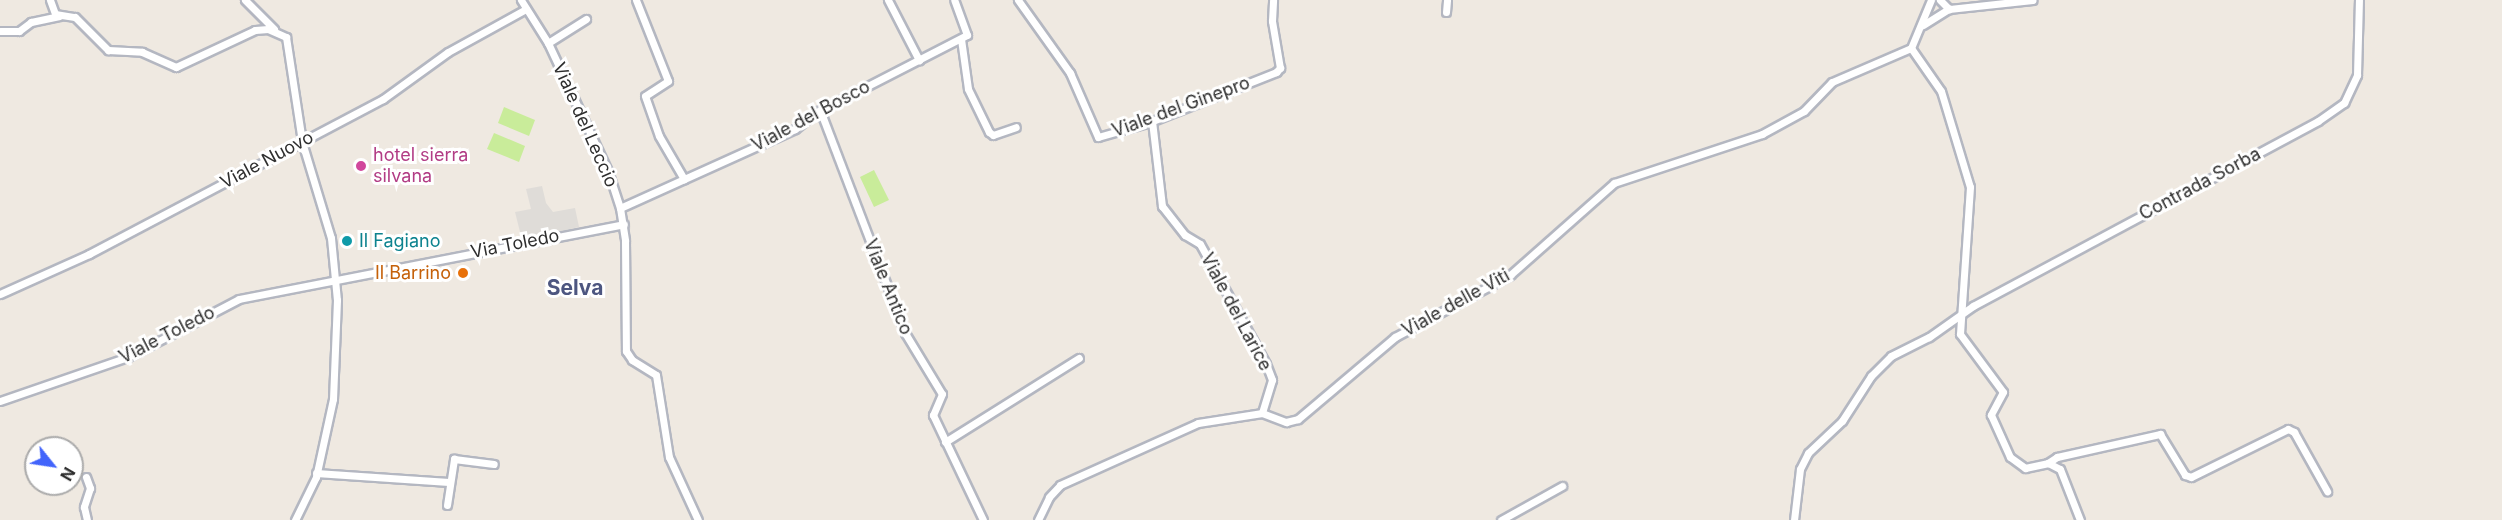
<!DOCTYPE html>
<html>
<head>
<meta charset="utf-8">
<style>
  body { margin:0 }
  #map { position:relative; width:2502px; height:520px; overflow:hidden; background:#efe9e1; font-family:Inter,sans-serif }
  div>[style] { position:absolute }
  .pitch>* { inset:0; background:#c9ec9a }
  .plaza>* { inset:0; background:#dfdcd8 }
  .roads { filter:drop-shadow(2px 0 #b4b7c1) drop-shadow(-2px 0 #b4b7c1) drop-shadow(0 2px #b4b7c1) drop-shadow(0 -2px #b4b7c1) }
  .minor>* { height:7px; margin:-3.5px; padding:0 3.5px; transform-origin:3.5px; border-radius:3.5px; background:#fff }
  .dots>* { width:16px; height:16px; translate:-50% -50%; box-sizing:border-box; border:3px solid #fff; border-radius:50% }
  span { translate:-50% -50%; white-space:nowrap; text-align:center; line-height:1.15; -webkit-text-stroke:6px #fff; paint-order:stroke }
  .street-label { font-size:18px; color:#2e2e2e }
  .hotel-label { font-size:18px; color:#b23c85 }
  .left { translate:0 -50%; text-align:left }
  .culture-label { font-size:18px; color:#0d838f }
  .food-label { font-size:18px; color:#c56008 }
  .right { translate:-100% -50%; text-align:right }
  .quarter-label { font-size:21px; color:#4d5680; font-weight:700 }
  .north { position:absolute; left:24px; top:436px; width:60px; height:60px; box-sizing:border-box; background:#fff; border:2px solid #ababab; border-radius:50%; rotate:120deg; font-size:16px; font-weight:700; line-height:24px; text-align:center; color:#2e2e2e }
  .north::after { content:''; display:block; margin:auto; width:21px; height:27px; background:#4264fb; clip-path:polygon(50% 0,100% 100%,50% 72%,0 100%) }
</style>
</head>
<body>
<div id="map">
  <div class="pitch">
    <div style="clip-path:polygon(504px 107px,535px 120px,529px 136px,498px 123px)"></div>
    <div style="clip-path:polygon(494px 133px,525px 146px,519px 162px,487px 149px)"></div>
    <div style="clip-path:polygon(874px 170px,889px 200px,874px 207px,860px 177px)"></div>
  </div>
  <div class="plaza">
    <div style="clip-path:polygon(542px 186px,546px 203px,553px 212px,575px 208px,579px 227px,522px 240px,515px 212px,531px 209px,526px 189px)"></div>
  </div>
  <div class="roads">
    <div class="minor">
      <div style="left:50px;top:0;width:15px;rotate:70deg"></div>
      <div style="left:55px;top:14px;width:20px;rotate:9deg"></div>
      <div style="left:75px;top:17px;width:47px;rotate:45deg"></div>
      <div style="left:108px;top:50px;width:34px;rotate:3deg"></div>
      <div style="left:142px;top:52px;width:37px;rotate:24deg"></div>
      <div style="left:176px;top:67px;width:87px;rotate:-25.1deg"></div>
      <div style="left:255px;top:30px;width:13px;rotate:-4deg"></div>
      <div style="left:268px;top:29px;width:20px;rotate:24deg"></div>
      <div style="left:286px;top:37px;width:106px;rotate:81.3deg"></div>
      <div style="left:302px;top:142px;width:100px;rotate:73.2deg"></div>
      <div style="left:331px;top:238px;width:62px;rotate:84.5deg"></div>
      <div style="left:337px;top:300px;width:99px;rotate:92.3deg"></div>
      <div style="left:333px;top:399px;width:80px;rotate:102.3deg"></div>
      <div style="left:316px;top:477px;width:48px;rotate:116deg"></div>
      <div style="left:245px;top:0;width:41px;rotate:45deg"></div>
      <div style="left:521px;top:0;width:51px;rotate:57.9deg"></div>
      <div style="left:548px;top:43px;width:45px;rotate:-32.3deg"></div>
      <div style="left:636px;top:0;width:87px;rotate:68.4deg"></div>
      <div style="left:668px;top:81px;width:27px;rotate:147deg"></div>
      <div style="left:645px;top:96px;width:42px;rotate:70.7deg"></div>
      <div style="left:659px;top:136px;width:50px;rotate:59.8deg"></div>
      <div style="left:888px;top:0;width:68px;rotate:62.7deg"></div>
      <div style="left:1018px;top:0;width:90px;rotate:54.5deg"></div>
      <div style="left:1070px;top:73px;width:70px;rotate:66.4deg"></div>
      <div style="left:1098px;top:137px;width:54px;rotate:-16.1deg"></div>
      <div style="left:1150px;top:122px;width:136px;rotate:-21.6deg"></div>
      <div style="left:1276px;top:72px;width:6px;rotate:-45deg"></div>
      <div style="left:1280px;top:68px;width:48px;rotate:-99.7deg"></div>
      <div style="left:1272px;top:21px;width:21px;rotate:-87deg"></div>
      <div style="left:1940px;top:0;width:13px;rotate:45deg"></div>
      <div style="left:1446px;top:12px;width:12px;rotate:-85deg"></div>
      <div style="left:1923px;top:25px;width:31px;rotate:-32deg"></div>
      <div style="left:1949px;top:9px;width:84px;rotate:-6.1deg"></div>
      <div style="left:0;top:31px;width:19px"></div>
      <div style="left:19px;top:31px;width:15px;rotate:-37deg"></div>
      <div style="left:31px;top:22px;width:29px;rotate:-12deg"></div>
      <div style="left:961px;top:39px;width:50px;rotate:82deg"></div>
      <div style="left:968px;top:89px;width:48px;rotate:64deg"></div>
      <div style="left:989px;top:132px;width:5px;rotate:37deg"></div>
      <div style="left:993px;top:135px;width:24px;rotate:-19deg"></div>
      <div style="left:548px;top:43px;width:141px;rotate:64.9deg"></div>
      <div style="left:608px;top:171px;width:39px;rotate:72deg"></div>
      <div style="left:620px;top:208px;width:33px;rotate:81deg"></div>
      <div style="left:625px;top:241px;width:110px;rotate:89.5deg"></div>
      <div style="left:626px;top:351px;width:11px;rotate:56deg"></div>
      <div style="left:632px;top:360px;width:28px;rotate:32deg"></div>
      <div style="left:656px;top:375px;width:83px;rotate:81deg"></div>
      <div style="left:669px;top:457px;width:69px;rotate:65.3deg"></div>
      <div style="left:1911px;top:48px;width:52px;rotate:55.1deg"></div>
      <div style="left:1941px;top:91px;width:100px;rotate:73.2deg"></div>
      <div style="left:1970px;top:187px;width:147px;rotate:93.9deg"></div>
      <div style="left:1960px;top:334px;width:72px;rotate:53.4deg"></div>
      <div style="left:2003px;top:392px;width:26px;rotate:118deg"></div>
      <div style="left:1991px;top:415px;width:46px;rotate:65.7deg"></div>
      <div style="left:2010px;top:457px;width:19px;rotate:36deg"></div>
      <div style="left:2025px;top:468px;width:24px;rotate:-12deg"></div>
      <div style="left:2048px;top:463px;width:13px;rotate:27deg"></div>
      <div style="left:2060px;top:469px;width:55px;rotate:68.6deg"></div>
      <div style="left:1911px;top:48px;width:52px;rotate:-67.4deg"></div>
      <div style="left:820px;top:110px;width:239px;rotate:69.1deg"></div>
      <div style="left:905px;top:333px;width:71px;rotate:58.8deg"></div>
      <div style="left:942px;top:394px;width:23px;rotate:113deg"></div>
      <div style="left:933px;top:415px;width:116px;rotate:64.5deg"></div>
      <div style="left:1152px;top:121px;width:86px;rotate:83.3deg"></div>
      <div style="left:1162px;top:206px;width:37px;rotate:52deg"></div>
      <div style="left:1185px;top:235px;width:17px;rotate:31deg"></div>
      <div style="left:1200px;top:244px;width:137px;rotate:61.2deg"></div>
      <div style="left:1266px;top:364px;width:17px;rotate:69deg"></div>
      <div style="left:1272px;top:380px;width:34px;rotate:107deg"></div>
      <div style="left:620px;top:208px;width:192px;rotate:-24.3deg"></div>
      <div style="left:795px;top:129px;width:26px;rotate:-39deg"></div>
      <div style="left:815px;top:113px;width:171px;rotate:-27.2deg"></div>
      <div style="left:967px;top:35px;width:37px;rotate:-110deg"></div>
      <div style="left:0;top:294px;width:98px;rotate:-24.2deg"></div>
      <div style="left:89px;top:254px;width:332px;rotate:-27.8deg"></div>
      <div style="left:383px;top:99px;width:80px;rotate:-35.9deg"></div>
      <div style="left:448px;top:52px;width:89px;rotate:-28.9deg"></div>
      <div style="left:0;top:401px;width:135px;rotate:-19deg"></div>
      <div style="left:128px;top:357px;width:125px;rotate:-27.6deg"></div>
      <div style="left:239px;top:299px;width:392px;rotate:-11deg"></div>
      <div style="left:945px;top:442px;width:158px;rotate:-32.1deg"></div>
      <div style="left:2048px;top:463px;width:11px;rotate:-34deg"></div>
      <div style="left:2057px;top:457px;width:106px;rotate:-12.6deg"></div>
      <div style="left:2160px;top:434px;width:48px;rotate:58.6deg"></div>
      <div style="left:2185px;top:475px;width:6px;rotate:18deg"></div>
      <div style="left:2191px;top:477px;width:108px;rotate:-26.3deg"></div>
      <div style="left:2288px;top:429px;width:7px;rotate:27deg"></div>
      <div style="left:2294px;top:432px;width:68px;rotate:60.8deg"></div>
      <div style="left:316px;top:473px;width:133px;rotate:3.9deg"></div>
      <div style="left:86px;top:477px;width:12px;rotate:70deg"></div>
      <div style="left:90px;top:488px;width:20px;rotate:108deg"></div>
      <div style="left:84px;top:507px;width:13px;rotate:77deg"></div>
      <div style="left:447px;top:505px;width:47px;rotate:-81.3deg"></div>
      <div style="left:454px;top:459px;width:40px;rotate:7.1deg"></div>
      <div style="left:1038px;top:520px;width:25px;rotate:-64deg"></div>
      <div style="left:1049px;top:497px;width:16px;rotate:-47deg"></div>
      <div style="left:1060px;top:485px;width:151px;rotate:-24.2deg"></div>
      <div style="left:1198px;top:423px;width:65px;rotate:-8.9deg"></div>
      <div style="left:1262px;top:413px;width:26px;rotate:21deg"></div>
      <div style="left:1286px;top:422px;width:12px;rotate:-14deg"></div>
      <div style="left:1298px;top:419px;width:127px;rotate:-40.2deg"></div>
      <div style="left:1395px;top:337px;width:131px;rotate:-28.3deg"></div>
      <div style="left:1510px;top:275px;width:139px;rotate:-41.5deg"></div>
      <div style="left:1614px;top:183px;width:156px;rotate:-18.3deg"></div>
      <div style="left:1762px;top:134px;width:48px;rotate:-28.7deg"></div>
      <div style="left:1804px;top:111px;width:40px;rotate:-46deg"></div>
      <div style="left:1832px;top:82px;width:86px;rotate:-23.3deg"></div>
      <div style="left:1501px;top:520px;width:70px;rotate:-29.1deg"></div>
      <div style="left:1794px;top:520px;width:51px;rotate:-83.3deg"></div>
      <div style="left:1800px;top:469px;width:18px;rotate:-63deg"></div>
      <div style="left:1808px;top:453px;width:47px;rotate:-43.3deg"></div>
      <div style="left:1842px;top:421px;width:54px;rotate:-57.2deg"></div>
      <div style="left:1871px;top:376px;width:28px;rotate:-45deg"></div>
      <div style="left:1891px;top:356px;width:42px;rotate:-26.6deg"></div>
      <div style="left:1929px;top:337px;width:54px;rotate:-35.2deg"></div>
      <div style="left:1973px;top:306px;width:391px;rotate:-28.2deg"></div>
      <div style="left:2318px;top:121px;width:32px;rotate:-35deg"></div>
      <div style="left:2344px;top:103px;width:31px;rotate:-65deg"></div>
      <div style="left:2357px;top:75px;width:75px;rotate:-88.5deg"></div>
    </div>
  </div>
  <div class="dots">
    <div style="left:361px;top:166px;background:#d1479c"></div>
    <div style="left:347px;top:241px;background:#0f9aa8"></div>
    <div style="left:463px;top:273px;background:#e8710a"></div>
  </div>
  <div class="street-label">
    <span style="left:1181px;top:107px;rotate:-20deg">Viale del Ginepro</span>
    <span style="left:811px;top:116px;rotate:-28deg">Viale del Bosco</span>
    <span style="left:585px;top:125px;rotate:66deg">Viale del Leccio</span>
    <span style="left:267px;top:160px;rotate:-28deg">Viale Nuovo</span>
    <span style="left:2200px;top:184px;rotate:-28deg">Contrada Sorba</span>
    <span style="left:515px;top:244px;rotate:-11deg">Via Toledo</span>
    <span style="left:888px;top:287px;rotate:68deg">Viale Antico</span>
    <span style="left:1456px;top:303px;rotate:-29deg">Viale delle Viti</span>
    <span style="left:1236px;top:312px;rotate:62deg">Viale del Larice</span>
    <span style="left:167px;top:335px;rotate:-27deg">Viale Toledo</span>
  </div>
  <div class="hotel-label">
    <span class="left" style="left:373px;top:166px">hotel sierra<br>silvana</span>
  </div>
  <div class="culture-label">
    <span class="left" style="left:359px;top:241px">Il Fagiano</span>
  </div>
  <div class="food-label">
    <span class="right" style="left:451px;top:273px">Il Barrino</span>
  </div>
  <div class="quarter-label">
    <span style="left:575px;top:288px">Selva</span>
  </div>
  <div class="north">N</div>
</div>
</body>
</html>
